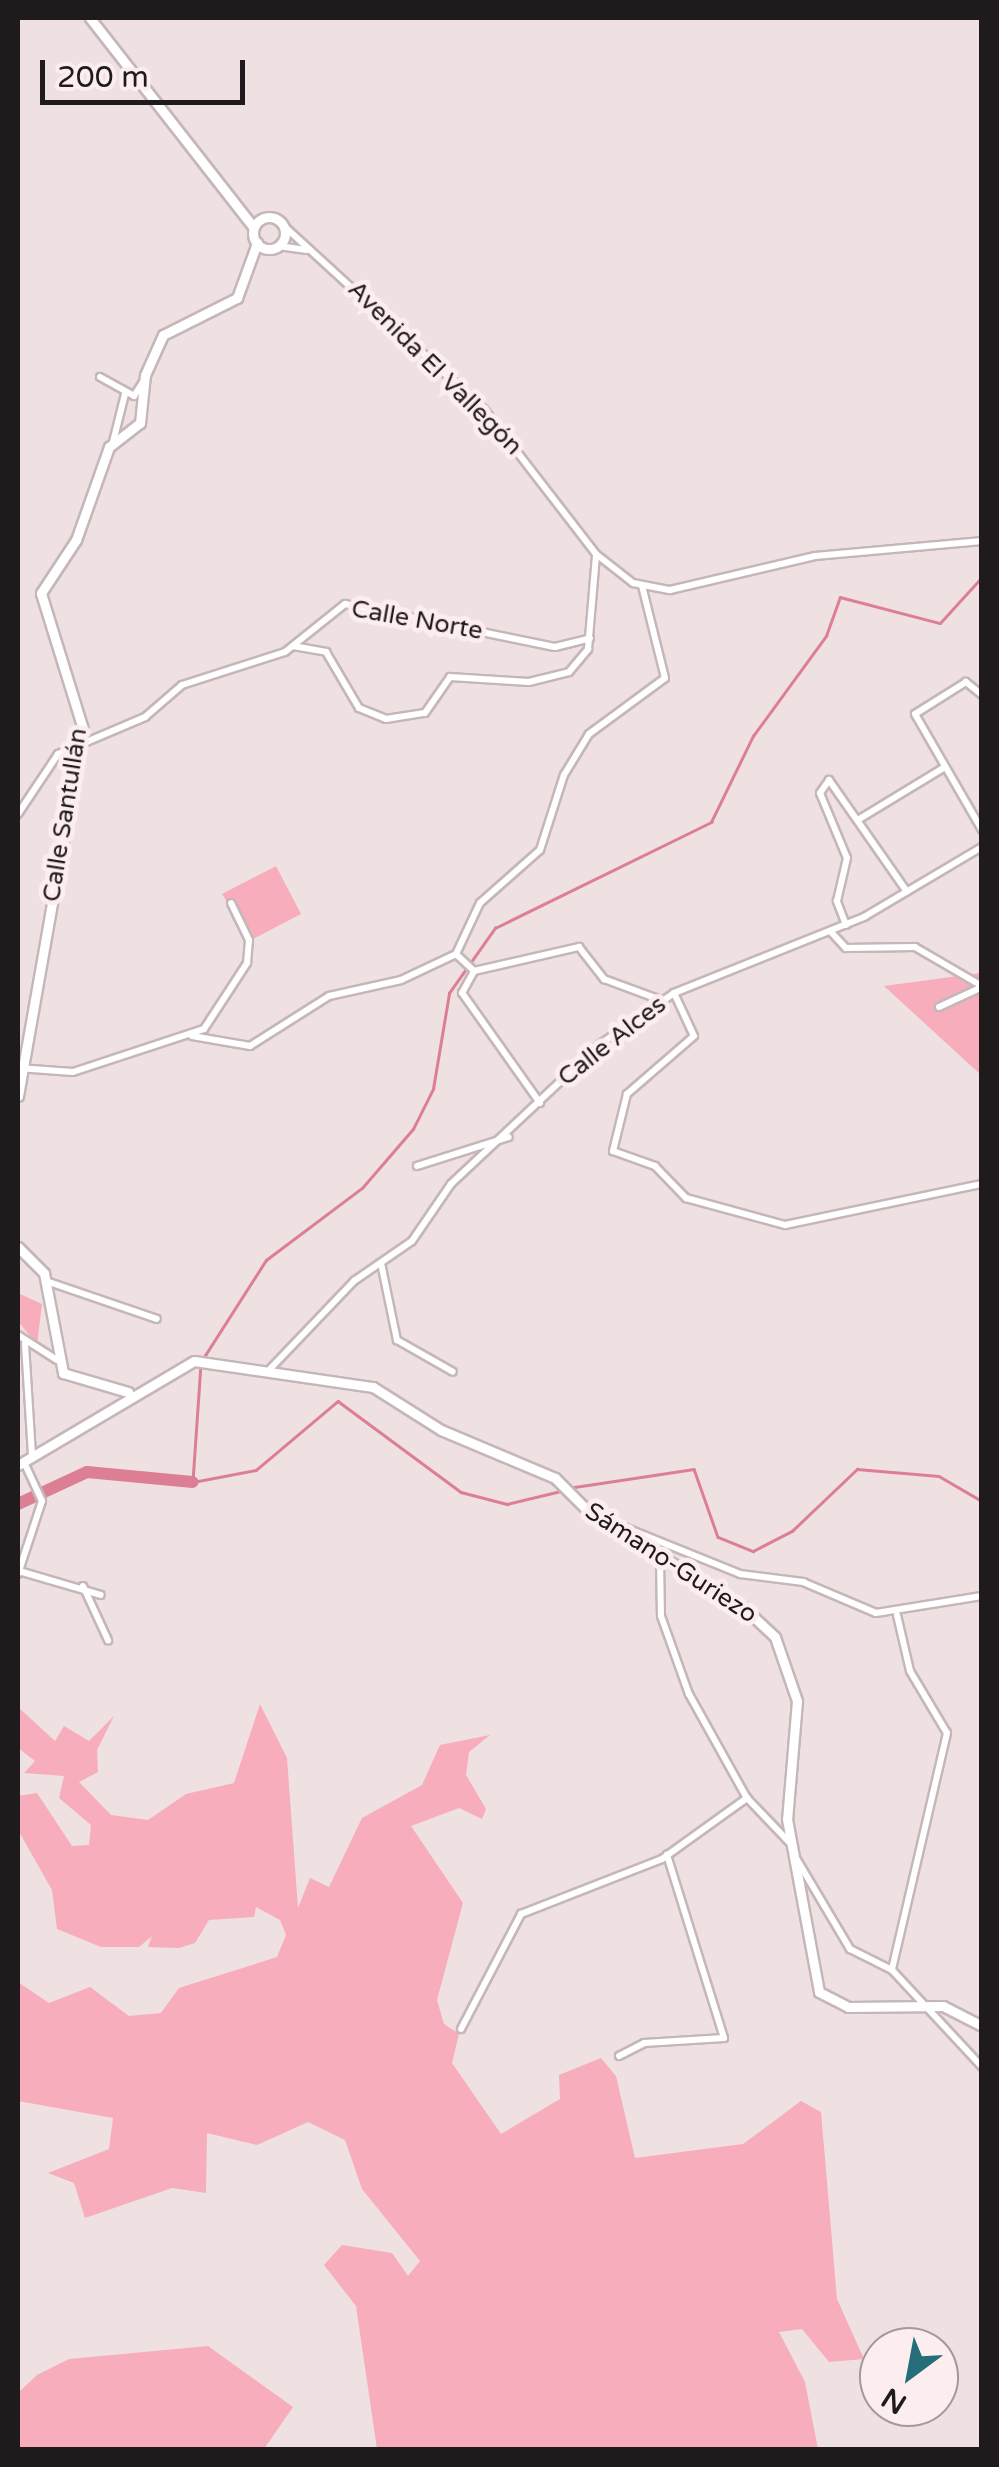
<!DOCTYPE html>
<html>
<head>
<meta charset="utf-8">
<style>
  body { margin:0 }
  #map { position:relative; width:999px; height:2467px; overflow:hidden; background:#efe0e2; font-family:"Varela Round",sans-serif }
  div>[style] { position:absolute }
  .green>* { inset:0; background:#f7adbb }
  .stream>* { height:2.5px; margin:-1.25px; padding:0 1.25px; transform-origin:1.25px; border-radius:1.25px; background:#dd7f94 }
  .river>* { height:12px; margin:-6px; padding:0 6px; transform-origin:6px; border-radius:6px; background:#dd7f94 }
  .roads { filter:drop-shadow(2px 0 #c5b7b9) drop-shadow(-2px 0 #c5b7b9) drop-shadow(0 2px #c5b7b9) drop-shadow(0 -2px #c5b7b9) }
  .street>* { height:6px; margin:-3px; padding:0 3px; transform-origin:3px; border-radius:3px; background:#fff }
  .secondary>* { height:9px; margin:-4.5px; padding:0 4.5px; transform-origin:4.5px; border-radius:4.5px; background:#fff }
  .secondary>.ring { margin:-4.5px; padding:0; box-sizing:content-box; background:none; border:9px solid #fff; border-radius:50% }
  span { translate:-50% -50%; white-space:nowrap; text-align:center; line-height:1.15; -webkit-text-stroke:10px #fcedef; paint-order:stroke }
  .street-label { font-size:25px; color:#1f1a1b }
  .frame { position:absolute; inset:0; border:20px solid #1f1a1b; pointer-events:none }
  .north { position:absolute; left:859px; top:2327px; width:100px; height:100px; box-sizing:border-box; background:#fcedef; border:2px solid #a4999a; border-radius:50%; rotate:212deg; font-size:28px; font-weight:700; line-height:40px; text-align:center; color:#1f1a1b }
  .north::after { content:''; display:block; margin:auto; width:35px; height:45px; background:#256e79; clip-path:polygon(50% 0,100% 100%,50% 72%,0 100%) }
  .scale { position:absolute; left:40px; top:60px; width:205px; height:45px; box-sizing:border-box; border:5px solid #1f1a1b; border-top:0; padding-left:12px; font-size:30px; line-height:35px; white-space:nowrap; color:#1f1a1b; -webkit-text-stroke:8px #fcedef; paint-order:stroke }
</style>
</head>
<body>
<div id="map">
  <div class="green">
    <div style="clip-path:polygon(276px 866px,301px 914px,251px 940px,222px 894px)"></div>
    <div style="clip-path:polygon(981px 973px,981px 1075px,884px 986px)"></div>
    <div style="clip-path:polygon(18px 1293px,42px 1304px,37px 1345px,18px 1321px)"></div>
    <div style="clip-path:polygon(260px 1704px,287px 1758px,298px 1908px,310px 1878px,329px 1887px,362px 1818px,422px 1785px,440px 1745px,490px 1735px,469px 1752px,466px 1775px,486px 1809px,482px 1819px,459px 1808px,411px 1826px,463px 1903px,437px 2000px,444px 2024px,459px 2034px,452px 2063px,501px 2134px,560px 2099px,559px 2075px,601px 2058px,616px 2076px,635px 2158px,743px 2144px,801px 2101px,821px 2112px,837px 2299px,864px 2359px,829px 2362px,802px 2329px,779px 2332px,805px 2382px,818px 2449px,377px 2449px,356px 2306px,324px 2265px,342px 2245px,392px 2253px,408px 2276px,420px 2261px,362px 2189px,345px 2140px,308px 2122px,257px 2145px,207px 2133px,206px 2193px,172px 2188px,85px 2218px,74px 2183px,48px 2173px,109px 2149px,113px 2118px,18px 2101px,18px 1982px,49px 2003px,90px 1987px,129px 2016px,161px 2013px,179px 1988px,277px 1957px,286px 1935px,280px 1920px,256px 1907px,254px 1917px,209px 1920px,195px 1943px,179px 1948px,148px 1947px,152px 1936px,139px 1947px,101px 1947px,57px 1929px,52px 1890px,18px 1830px,18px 1796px,37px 1793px,72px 1846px,89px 1845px,91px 1825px,59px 1798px,64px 1776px,24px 1773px,35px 1761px,18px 1748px,18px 1707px,55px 1741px,64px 1726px,89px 1741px,114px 1716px,97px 1750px,98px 1772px,79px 1782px,111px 1815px,148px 1820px,186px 1794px,234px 1783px)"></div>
    <div style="clip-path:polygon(208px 2346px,293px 2407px,264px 2449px,18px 2449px,18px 2393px,37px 2375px,69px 2359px)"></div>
  </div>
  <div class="stream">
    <div style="left:204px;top:1357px;width:115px;rotate:-57.4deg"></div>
    <div style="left:266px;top:1260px;width:120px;rotate:-36.9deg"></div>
    <div style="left:362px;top:1188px;width:78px;rotate:-49.2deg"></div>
    <div style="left:413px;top:1129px;width:45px;rotate:-63.4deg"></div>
    <div style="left:433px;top:1089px;width:97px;rotate:-80.5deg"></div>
    <div style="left:449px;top:993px;width:80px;rotate:-54.7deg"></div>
    <div style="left:495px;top:928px;width:241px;rotate:-26.1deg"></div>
    <div style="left:711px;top:822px;width:96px;rotate:-64deg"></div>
    <div style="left:753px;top:736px;width:124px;rotate:-53.9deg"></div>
    <div style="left:826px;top:636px;width:41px;rotate:-70.3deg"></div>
    <div style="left:840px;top:597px;width:103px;rotate:14.6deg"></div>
    <div style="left:940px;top:623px;width:62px;rotate:-47.6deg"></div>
    <div style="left:201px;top:1364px;width:118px;rotate:93.9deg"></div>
    <div style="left:193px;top:1482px;width:64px;rotate:-10.8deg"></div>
    <div style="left:256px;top:1470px;width:107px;rotate:-40.1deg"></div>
    <div style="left:338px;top:1401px;width:153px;rotate:36.5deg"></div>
    <div style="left:461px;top:1492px;width:48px;rotate:14.6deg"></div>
    <div style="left:507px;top:1504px;width:56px;rotate:-13.5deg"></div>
    <div style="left:568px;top:1488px;width:127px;rotate:-8.6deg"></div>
    <div style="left:694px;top:1469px;width:72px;rotate:70.6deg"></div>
    <div style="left:718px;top:1537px;width:38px;rotate:22deg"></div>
    <div style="left:753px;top:1551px;width:44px;rotate:-27.1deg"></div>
    <div style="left:792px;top:1531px;width:90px;rotate:-43.6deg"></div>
    <div style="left:857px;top:1469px;width:82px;rotate:4.9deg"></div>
    <div style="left:939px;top:1476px;width:50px;rotate:30.2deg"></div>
  </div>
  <div class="river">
    <div style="left:18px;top:1504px;width:76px;rotate:-24.9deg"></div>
    <div style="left:87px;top:1472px;width:106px;rotate:5.4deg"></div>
  </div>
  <div class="roads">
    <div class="street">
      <div style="left:284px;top:226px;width:271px;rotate:42.5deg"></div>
      <div style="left:484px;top:409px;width:183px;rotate:52.3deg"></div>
      <div style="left:596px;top:554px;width:47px;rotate:38.1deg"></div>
      <div style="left:633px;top:583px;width:38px;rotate:11deg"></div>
      <div style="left:670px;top:590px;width:149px;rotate:-13.2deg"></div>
      <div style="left:815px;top:556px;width:168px;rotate:-5.1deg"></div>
      <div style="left:278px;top:246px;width:29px;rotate:8deg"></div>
      <div style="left:100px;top:377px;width:39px;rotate:29deg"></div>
      <div style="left:134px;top:396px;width:17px;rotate:-57deg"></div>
      <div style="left:113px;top:442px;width:49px;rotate:-76deg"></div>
      <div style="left:293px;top:646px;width:34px;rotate:10deg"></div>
      <div style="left:326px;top:652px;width:65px;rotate:59.5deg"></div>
      <div style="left:359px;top:708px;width:29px;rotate:22deg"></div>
      <div style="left:386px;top:719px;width:39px;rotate:-9deg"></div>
      <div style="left:425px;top:713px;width:44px;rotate:-55.2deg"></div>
      <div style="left:450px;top:677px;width:79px;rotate:3.6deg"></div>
      <div style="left:529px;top:682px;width:41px;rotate:-14deg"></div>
      <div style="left:569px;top:672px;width:30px;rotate:-50deg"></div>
      <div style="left:588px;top:649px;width:94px;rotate:-85.1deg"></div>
      <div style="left:982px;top:695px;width:21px;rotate:-141deg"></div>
      <div style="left:966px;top:682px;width:60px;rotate:147.9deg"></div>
      <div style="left:915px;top:714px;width:134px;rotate:60deg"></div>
      <div style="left:18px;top:814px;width:72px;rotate:-56.3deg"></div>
      <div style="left:58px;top:754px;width:95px;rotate:-23deg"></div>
      <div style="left:145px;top:717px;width:49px;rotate:-40.9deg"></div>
      <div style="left:182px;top:685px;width:108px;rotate:-17.8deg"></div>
      <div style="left:285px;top:652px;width:77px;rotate:-38.7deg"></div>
      <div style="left:345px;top:604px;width:214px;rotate:11.6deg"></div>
      <div style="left:555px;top:647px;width:36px;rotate:-14deg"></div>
      <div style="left:861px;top:818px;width:98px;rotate:-31.3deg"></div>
      <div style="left:846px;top:925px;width:26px;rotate:-111deg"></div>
      <div style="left:837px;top:901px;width:44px;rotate:-76.9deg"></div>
      <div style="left:847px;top:858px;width:70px;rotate:-112.6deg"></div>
      <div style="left:820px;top:793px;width:16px;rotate:-55deg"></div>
      <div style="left:829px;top:780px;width:136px;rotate:55.1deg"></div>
      <div style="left:831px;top:932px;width:22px;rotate:47deg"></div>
      <div style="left:846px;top:948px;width:69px;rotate:-0.8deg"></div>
      <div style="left:915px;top:947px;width:78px;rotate:30.2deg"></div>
      <div style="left:456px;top:954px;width:25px;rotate:43deg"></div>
      <div style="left:674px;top:993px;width:47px;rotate:65.1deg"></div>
      <div style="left:694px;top:1036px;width:89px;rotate:139.1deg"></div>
      <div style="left:627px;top:1094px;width:59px;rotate:103.8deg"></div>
      <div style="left:613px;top:1151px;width:45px;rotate:19.7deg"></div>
      <div style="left:655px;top:1166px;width:45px;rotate:45.9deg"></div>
      <div style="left:686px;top:1198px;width:103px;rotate:15.3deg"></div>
      <div style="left:785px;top:1225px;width:201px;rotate:-11.8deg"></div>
      <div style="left:939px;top:1007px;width:47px;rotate:-24.9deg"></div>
      <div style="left:192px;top:1036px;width:59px;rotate:9.8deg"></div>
      <div style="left:250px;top:1046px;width:93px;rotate:-32.3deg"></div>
      <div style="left:329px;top:996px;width:74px;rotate:-12.5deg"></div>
      <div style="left:401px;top:980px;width:61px;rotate:-25.3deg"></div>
      <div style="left:456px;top:954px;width:56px;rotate:-64.8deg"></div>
      <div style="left:480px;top:903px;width:80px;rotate:-41.5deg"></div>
      <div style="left:540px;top:850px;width:79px;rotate:-72.3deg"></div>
      <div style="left:564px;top:775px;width:48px;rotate:-58.6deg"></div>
      <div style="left:589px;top:734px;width:94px;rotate:-36.4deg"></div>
      <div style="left:665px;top:678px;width:95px;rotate:-104deg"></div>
      <div style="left:18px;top:1068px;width:55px;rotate:4.2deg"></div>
      <div style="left:73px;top:1072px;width:138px;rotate:-18.2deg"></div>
      <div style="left:204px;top:1029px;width:79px;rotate:-56.9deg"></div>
      <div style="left:247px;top:963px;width:23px;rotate:-85deg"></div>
      <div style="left:249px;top:940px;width:41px;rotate:-115.9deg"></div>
      <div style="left:540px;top:1103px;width:135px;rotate:-125.3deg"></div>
      <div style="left:462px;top:993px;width:25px;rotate:-61deg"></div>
      <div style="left:474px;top:971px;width:108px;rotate:-12.9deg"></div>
      <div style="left:579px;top:947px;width:41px;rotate:52deg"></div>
      <div style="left:604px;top:979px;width:61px;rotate:20.2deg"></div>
      <div style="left:417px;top:1166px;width:96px;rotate:-17.5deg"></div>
      <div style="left:381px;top:1263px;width:79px;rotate:78.3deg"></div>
      <div style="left:397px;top:1340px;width:64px;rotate:29.7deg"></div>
      <div style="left:46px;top:1281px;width:117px;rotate:18.9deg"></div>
      <div style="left:18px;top:1335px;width:46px;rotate:32.7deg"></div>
      <div style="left:25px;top:1344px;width:111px;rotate:86.4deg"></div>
      <div style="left:270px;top:1369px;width:122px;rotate:-46.3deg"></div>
      <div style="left:354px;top:1281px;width:70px;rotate:-34.6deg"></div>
      <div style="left:412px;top:1241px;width:69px;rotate:-55.6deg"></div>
      <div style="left:451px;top:1184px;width:203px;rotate:-43.2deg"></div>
      <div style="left:599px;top:1045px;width:91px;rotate:-34.7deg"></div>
      <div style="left:674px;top:993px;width:205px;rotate:-21.8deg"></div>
      <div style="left:864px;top:917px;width:137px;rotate:-30.7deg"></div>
      <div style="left:604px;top:1519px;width:147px;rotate:22deg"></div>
      <div style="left:740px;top:1574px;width:64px;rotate:7.2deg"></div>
      <div style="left:803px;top:1582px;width:79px;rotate:23deg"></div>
      <div style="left:876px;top:1613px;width:107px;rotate:-9.1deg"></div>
      <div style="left:660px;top:1560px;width:56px;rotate:89deg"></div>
      <div style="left:661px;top:1616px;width:83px;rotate:70.3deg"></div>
      <div style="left:689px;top:1694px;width:119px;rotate:60.9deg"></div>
      <div style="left:747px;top:1798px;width:61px;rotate:46.3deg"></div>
      <div style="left:19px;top:1571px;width:85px;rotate:16.3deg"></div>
      <div style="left:18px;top:1574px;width:77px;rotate:-71.8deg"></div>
      <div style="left:42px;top:1501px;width:43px;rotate:-114.8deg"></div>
      <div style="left:83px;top:1586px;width:60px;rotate:65.2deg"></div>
      <div style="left:897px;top:1615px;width:57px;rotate:76.9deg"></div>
      <div style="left:910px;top:1671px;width:72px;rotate:59.2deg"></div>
      <div style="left:947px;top:1733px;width:243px;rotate:103.1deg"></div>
      <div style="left:892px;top:1970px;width:132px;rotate:47.1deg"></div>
      <div style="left:796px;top:1858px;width:106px;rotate:59.3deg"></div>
      <div style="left:850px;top:1949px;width:47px;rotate:26.6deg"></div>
      <div style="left:461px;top:2029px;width:130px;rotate:-62.4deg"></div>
      <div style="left:521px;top:1914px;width:151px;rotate:-21.3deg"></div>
      <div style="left:662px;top:1859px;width:105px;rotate:-35.7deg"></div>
      <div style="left:619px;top:2056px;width:28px;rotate:-27deg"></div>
      <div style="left:644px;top:2043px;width:80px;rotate:-3.6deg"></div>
      <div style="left:724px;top:2038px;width:192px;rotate:-107.3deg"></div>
    </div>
    <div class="secondary">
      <div style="left:90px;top:18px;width:266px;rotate:52deg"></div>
      <div class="ring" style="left:253px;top:217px;width:23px;height:23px"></div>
      <div style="left:18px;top:1096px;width:373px;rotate:-80deg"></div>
      <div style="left:83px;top:729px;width:142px;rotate:-107.2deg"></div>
      <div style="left:41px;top:593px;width:64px;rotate:-56.6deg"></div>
      <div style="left:76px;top:540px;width:99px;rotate:-70.5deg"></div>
      <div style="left:109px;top:447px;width:39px;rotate:-38deg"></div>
      <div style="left:140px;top:423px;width:48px;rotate:-84.1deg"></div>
      <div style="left:145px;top:375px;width:44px;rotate:-65.8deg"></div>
      <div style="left:163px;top:335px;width:83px;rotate:-26.6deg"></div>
      <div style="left:237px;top:298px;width:59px;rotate:-70deg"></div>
      <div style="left:18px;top:1247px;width:37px;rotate:45deg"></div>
      <div style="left:44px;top:1273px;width:102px;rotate:79.2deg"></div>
      <div style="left:63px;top:1373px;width:68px;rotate:16.3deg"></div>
      <div style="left:18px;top:1465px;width:204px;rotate:-30.6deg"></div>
      <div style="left:194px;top:1361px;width:181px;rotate:8.3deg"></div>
      <div style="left:373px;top:1387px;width:80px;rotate:32.3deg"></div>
      <div style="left:441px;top:1430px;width:124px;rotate:22.8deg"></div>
      <div style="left:555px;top:1478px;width:48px;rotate:45deg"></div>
      <div style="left:589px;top:1512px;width:180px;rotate:31.6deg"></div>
      <div style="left:742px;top:1606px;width:45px;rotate:43.2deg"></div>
      <div style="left:775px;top:1637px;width:68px;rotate:71deg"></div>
      <div style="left:797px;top:1701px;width:118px;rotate:94.8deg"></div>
      <div style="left:787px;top:1819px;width:176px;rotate:79.5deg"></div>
      <div style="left:819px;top:1992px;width:33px;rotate:27deg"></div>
      <div style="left:848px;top:2007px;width:95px;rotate:-0.6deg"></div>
      <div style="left:943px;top:2006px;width:44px;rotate:27.1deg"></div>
    </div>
  </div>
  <div class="street-label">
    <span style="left:435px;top:368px;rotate:45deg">Avenida El Vallegón</span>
    <span style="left:417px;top:620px;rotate:10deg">Calle Norte</span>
    <span style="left:65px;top:815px;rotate:-81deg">Calle Santullán</span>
    <span style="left:612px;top:1041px;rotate:-38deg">Calle Alces</span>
    <span style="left:671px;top:1563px;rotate:33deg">Sámano-Guriezo</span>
  </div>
  <div class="frame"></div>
  <div class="north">N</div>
  <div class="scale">200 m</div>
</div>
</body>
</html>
